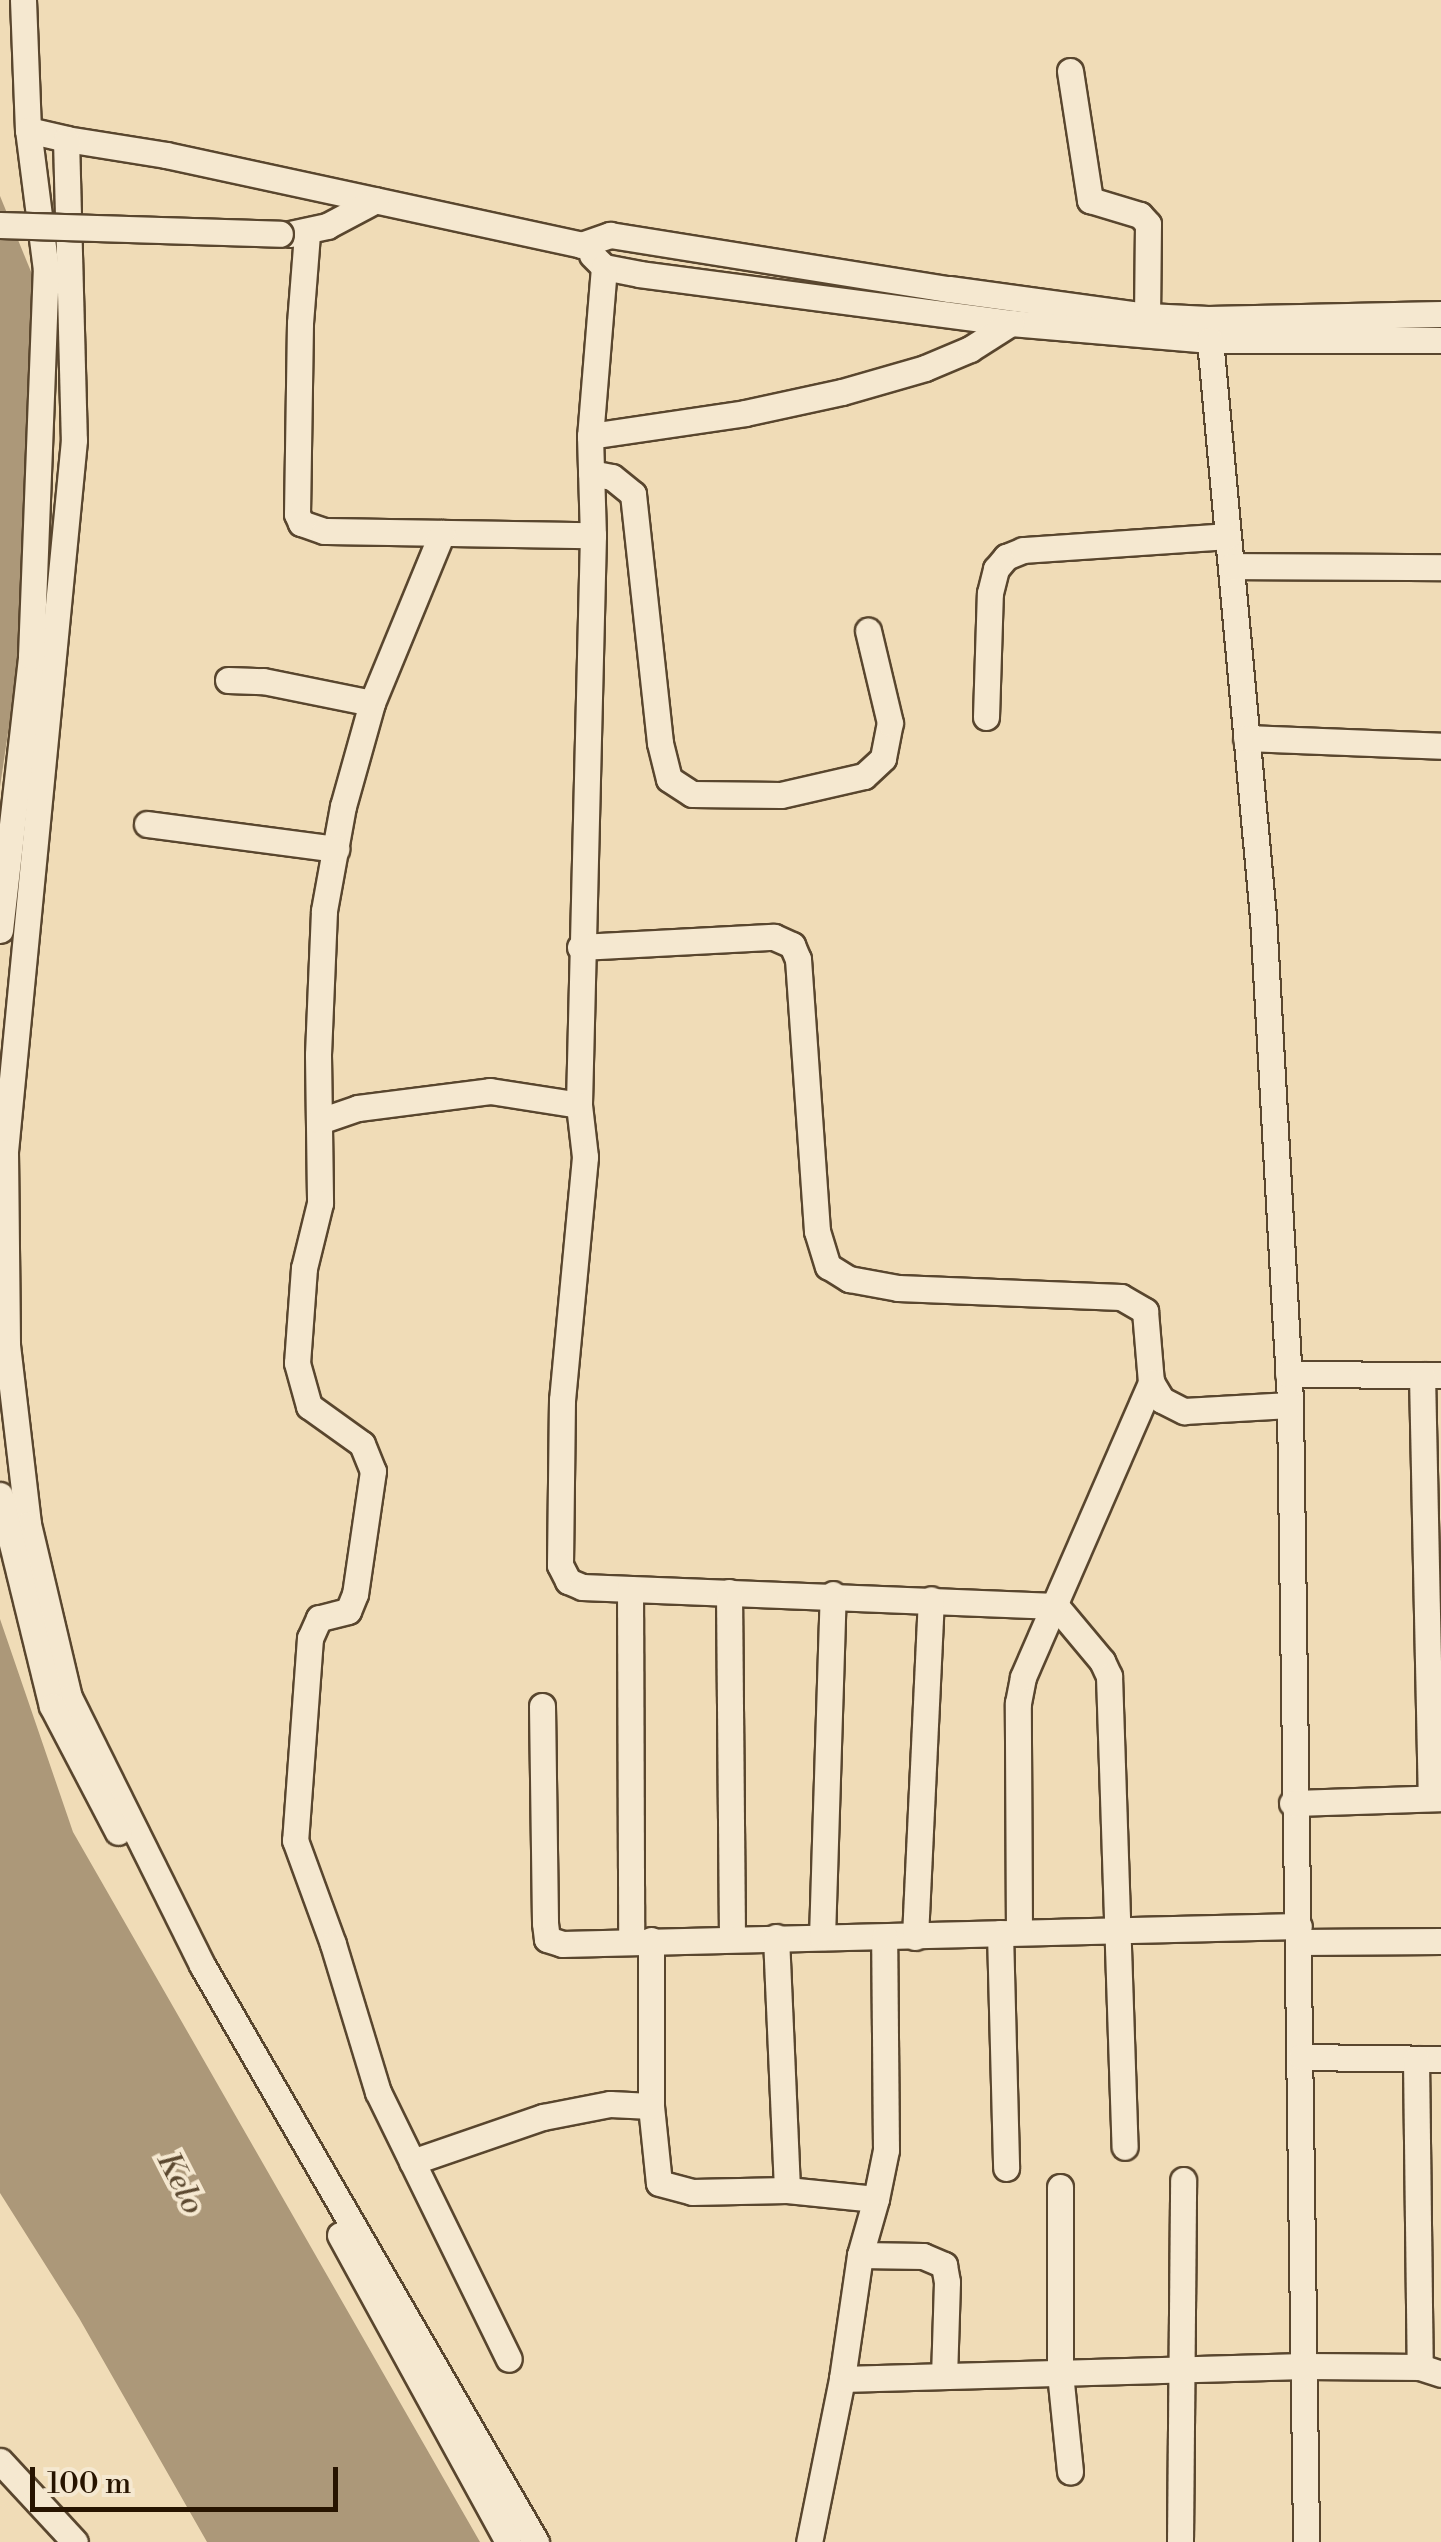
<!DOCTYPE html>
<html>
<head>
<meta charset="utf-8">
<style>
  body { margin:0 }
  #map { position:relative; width:1441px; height:2542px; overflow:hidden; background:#f0dcb7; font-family:"Libre Bodoni",serif }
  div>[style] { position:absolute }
  .water>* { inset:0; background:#ac9879 }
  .roads { filter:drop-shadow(2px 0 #59462e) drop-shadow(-2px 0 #59462e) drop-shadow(0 2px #59462e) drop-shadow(0 -2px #59462e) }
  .minor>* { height:25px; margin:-12.5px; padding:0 12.5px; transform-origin:12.5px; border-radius:12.5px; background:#f5e8d0 }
  .bridges { filter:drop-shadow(2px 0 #59462e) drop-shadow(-2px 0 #59462e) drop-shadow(0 2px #59462e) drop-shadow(0 -2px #59462e) }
  .minor-bridge>* { height:25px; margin:-12.5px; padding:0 12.5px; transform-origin:12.5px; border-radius:12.5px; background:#f5e8d0 }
  span { translate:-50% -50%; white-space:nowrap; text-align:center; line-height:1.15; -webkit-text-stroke:8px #f5e8d0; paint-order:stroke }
  .water-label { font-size:32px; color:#5c4930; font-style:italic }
  .scale { position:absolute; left:30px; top:2467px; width:308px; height:45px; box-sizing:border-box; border:5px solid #271400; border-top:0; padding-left:12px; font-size:30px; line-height:35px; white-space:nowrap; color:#271400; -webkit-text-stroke:8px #f5e8d0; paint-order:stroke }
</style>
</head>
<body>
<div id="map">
  <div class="water">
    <div style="clip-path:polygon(0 196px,41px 296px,34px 556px,0 787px)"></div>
    <div style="clip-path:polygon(0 1619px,73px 1832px,480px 2542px,207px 2542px,79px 2318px,0 2193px)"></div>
  </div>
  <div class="roads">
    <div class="minor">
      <div style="left:23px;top:0;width:130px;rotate:87.8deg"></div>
      <div style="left:28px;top:130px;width:39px;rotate:13deg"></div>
      <div style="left:66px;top:139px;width:101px;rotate:9.1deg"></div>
      <div style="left:166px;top:155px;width:425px;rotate:12.2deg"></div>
      <div style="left:581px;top:245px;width:31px;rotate:-19deg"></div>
      <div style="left:610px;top:235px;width:343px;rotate:9.1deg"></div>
      <div style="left:949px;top:289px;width:200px;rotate:7.8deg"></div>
      <div style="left:1147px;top:316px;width:61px;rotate:2.8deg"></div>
      <div style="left:1208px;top:319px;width:233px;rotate:-1.2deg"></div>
      <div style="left:1070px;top:71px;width:131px;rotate:81.2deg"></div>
      <div style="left:1090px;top:200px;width:52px;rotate:16.7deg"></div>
      <div style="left:1140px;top:215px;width:12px;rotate:48deg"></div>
      <div style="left:1148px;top:224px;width:92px;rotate:90.6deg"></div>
      <div style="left:66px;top:139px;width:301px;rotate:88.5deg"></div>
      <div style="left:74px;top:440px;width:715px;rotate:95.54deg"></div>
      <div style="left:5px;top:1152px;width:193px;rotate:89.4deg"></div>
      <div style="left:7px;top:1345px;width:180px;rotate:83.3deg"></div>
      <div style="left:28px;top:1524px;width:178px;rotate:76.7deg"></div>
      <div style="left:69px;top:1697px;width:299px;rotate:63.6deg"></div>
      <div style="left:202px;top:1965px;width:667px;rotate:59.94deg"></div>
      <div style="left:290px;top:234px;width:38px;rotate:-12deg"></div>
      <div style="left:327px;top:226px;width:55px;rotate:-28deg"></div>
      <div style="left:307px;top:234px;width:89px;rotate:94.5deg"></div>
      <div style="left:300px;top:323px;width:191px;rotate:90.9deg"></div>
      <div style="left:297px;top:514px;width:10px;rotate:66deg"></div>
      <div style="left:301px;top:523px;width:24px;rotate:19deg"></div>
      <div style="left:324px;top:531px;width:269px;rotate:0.9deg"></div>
      <div style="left:592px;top:255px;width:17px;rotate:45deg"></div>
      <div style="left:604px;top:267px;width:36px;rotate:11deg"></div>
      <div style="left:639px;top:274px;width:375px;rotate:7.5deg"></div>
      <div style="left:1011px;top:323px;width:200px;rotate:4.9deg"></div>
      <div style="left:1210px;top:340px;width:231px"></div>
      <div style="left:604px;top:267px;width:170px;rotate:94.7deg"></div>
      <div style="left:590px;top:436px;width:99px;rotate:88.3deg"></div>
      <div style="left:593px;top:535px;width:570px;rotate:91.41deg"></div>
      <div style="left:579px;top:1105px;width:52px;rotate:83.4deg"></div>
      <div style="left:585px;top:1157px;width:244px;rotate:95.4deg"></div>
      <div style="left:562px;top:1400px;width:165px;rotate:90.7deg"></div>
      <div style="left:560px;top:1565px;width:18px;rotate:63deg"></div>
      <div style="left:568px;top:1581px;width:15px;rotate:23deg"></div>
      <div style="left:582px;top:1587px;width:474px;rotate:2.3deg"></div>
      <div style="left:1056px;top:1606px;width:72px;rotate:50.1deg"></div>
      <div style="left:1102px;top:1661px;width:17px;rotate:65deg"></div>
      <div style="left:1109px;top:1676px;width:471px;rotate:88.1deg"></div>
      <div style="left:1210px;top:340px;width:579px;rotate:84.75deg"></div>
      <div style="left:1263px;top:917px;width:489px;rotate:86.8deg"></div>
      <div style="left:1290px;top:1405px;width:1137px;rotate:89.19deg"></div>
      <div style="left:590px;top:436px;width:157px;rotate:-8.4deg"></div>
      <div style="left:745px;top:413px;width:99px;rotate:-12.2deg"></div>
      <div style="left:842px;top:392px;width:86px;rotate:-16.1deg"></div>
      <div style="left:925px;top:368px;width:49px;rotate:-22.9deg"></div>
      <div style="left:970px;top:349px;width:49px;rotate:-32.4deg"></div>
      <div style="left:591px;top:473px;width:21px;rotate:11deg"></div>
      <div style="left:612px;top:477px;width:27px;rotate:39deg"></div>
      <div style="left:633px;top:494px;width:250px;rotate:83.8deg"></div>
      <div style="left:660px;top:743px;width:37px;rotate:76deg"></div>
      <div style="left:669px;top:779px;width:27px;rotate:33deg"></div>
      <div style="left:692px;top:794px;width:89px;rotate:0.6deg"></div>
      <div style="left:781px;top:795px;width:85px;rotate:-12.9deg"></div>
      <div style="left:864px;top:776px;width:26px;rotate:-43deg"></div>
      <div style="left:883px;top:758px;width:36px;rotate:-79deg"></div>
      <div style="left:890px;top:723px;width:95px;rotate:-103.4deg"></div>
      <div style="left:442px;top:533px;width:184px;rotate:112.4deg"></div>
      <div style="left:372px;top:703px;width:107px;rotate:105.7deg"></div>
      <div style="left:343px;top:806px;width:107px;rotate:100.3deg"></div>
      <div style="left:324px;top:911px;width:144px;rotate:92.4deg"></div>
      <div style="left:318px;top:1055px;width:148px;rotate:89.2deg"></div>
      <div style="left:320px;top:1203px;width:67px;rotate:103.8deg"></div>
      <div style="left:304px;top:1268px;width:95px;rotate:94.2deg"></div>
      <div style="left:297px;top:1363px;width:45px;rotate:74.4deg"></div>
      <div style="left:309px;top:1406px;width:65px;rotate:35.6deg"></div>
      <div style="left:362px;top:1444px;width:29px;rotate:68deg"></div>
      <div style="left:373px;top:1471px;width:124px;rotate:98.3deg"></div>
      <div style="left:355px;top:1594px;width:18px;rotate:112deg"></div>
      <div style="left:348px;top:1611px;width:30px;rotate:166deg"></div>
      <div style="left:319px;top:1618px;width:22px;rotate:114deg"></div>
      <div style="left:310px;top:1638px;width:203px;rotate:94.2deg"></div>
      <div style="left:295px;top:1840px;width:111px;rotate:69.9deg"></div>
      <div style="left:333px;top:1944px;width:155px;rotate:73.1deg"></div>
      <div style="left:378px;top:2092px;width:297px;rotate:63.9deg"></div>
      <div style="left:1231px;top:566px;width:210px;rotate:0.3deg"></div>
      <div style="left:228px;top:680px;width:35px;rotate:2deg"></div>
      <div style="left:263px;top:681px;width:111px;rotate:11.4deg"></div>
      <div style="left:986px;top:717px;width:124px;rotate:-88.2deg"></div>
      <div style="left:990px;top:593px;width:25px;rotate:-76deg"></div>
      <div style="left:996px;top:569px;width:16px;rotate:-50deg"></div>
      <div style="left:1006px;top:557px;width:18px;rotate:-22deg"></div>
      <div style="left:1023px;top:550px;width:205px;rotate:-3.9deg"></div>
      <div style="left:1246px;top:738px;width:195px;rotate:2.3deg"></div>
      <div style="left:147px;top:824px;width:191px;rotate:7.5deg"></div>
      <div style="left:0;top:930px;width:276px;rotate:-83.5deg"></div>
      <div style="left:31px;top:656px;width:386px;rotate:-87.8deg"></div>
      <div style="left:46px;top:270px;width:141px;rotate:-97.3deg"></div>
      <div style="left:580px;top:947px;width:194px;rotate:-3deg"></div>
      <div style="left:774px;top:937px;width:20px;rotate:24deg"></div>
      <div style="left:792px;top:945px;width:15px;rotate:67deg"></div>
      <div style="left:798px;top:959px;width:273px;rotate:86deg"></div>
      <div style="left:817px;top:1231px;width:37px;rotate:73deg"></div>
      <div style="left:828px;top:1266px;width:25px;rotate:32deg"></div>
      <div style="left:849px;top:1279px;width:50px;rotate:10.4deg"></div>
      <div style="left:898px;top:1288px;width:223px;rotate:2.3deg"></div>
      <div style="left:1121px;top:1297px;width:28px;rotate:30deg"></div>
      <div style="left:1145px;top:1311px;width:71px;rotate:85.2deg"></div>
      <div style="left:1151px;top:1382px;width:21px;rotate:59deg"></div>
      <div style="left:1162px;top:1400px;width:25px;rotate:27deg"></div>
      <div style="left:1184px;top:1411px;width:106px;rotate:-3.2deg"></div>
      <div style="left:320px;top:1121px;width:40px;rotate:-18.9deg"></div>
      <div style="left:358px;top:1108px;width:133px;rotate:-7.3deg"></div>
      <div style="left:490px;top:1091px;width:90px;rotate:8.9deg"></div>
      <div style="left:1288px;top:1374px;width:153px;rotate:0.4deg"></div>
      <div style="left:1422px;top:1375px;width:423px;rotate:88.8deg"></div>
      <div style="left:0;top:1495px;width:217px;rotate:76.2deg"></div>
      <div style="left:52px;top:1706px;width:142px;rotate:62.4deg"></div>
      <div style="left:630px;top:1589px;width:352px;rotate:89.8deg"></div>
      <div style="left:729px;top:1592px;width:345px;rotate:89.5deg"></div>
      <div style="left:542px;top:1706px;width:217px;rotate:89.2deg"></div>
      <div style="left:545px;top:1923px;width:16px;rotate:83deg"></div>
      <div style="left:547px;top:1939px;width:16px;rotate:18deg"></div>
      <div style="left:562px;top:1944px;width:737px;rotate:-1.4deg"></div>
      <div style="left:1292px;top:1803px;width:149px;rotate:-1.9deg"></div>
      <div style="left:1019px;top:1932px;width:229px;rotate:-90.3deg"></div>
      <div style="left:1018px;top:1703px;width:26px;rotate:-79deg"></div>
      <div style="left:1023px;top:1677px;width:322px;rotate:-66.5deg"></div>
      <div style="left:1000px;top:1933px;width:235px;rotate:88.5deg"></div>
      <div style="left:776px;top:1937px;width:253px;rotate:87.5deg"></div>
      <div style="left:822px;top:1937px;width:343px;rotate:-88.2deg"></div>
      <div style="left:915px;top:1937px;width:338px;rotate:-87.3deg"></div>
      <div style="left:651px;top:1940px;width:166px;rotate:90deg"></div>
      <div style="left:651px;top:2106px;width:77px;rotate:84.1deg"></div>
      <div style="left:659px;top:2183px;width:34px;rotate:15deg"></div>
      <div style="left:692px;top:2192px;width:95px;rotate:-1.2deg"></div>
      <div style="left:787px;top:2190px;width:89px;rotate:5.8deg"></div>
      <div style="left:876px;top:2199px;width:58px;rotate:105.9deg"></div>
      <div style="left:860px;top:2255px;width:125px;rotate:98.3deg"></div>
      <div style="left:842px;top:2379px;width:166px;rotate:101.4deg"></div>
      <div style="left:1299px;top:1942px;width:142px;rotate:-0.4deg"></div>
      <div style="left:1301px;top:2057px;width:140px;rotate:0.8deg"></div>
      <div style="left:1416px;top:2059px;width:308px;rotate:89.3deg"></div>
      <div style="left:412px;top:2162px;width:139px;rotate:-19deg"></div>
      <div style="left:543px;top:2117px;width:68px;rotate:-11deg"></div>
      <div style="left:610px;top:2104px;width:41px;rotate:2.8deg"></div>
      <div style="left:1060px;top:2187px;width:186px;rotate:90deg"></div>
      <div style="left:1060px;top:2373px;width:99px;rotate:84.2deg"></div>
      <div style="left:876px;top:2199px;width:50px;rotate:-78.5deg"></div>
      <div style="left:886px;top:2150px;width:213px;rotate:-90.5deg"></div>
      <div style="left:340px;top:2235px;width:350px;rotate:61.3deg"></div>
      <div style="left:860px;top:2255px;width:63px;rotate:0.9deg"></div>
      <div style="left:923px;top:2256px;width:23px;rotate:23deg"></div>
      <div style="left:944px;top:2265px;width:17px;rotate:80deg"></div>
      <div style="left:947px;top:2282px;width:94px;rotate:91.8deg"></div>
      <div style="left:842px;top:2379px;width:462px;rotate:-1.6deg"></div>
      <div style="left:1304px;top:2366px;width:116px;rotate:0.5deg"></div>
      <div style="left:1420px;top:2367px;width:22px;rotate:18deg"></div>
      <div style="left:0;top:2461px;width:110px;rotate:47.2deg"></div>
      <div style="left:1180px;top:2542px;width:362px;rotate:-89.5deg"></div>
    </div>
  </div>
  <div class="bridges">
    <div class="minor-bridge">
      <div style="left:0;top:225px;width:280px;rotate:1.8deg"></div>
    </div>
  </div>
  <div class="water-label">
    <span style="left:180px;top:2183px;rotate:63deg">Kelo</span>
  </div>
  <div class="scale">100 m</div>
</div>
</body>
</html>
